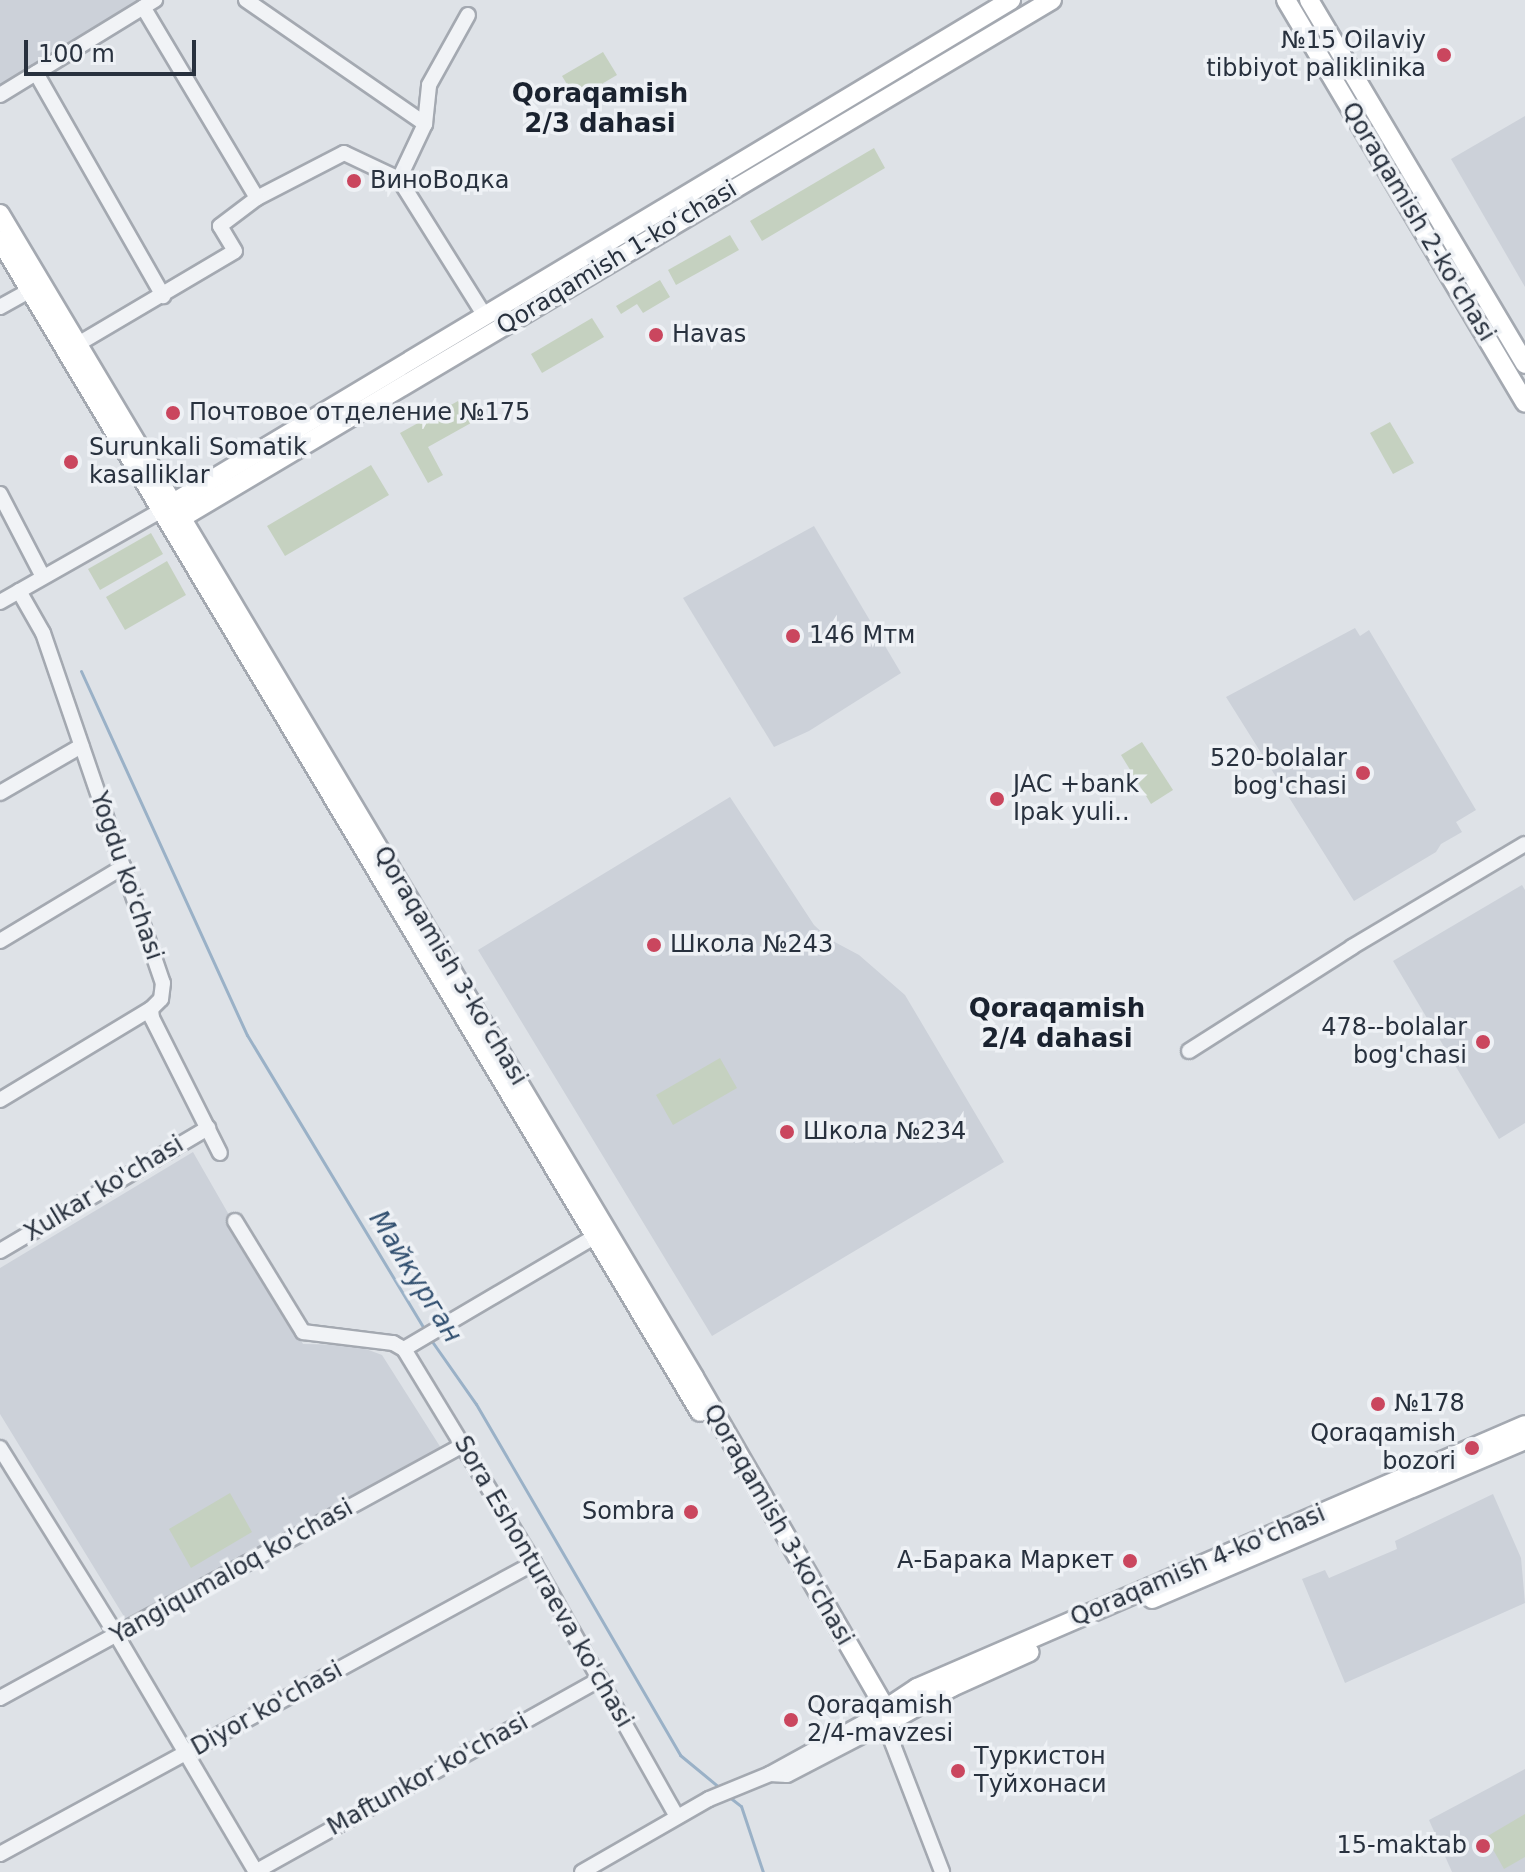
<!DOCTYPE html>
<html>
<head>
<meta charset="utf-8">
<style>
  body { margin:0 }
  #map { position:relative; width:1525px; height:1872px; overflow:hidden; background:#dee2e7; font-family:"DejaVu Sans",sans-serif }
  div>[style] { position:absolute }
  .built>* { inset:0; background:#ccd1d9 }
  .green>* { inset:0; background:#c5d1c0 }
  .stream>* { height:3px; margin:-1.5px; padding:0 1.5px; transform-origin:1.5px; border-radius:1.5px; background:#9ab1c7 }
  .roads { filter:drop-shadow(2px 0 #a4a9b1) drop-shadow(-2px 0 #a4a9b1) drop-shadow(0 2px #a4a9b1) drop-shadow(0 -2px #a4a9b1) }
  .minor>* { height:14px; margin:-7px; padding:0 7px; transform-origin:7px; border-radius:7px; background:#f1f3f6 }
  .major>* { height:18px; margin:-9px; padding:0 9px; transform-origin:9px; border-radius:9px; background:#fff }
  .dots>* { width:22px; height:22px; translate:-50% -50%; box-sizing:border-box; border:4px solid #eef1f5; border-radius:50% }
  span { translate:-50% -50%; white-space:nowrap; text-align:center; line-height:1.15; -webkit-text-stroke:7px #eef1f5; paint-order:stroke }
  .poi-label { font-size:24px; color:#28313e }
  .right { translate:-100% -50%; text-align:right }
  .left { translate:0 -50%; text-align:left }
  .street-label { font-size:24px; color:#28313e }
  .neighbourhood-label { font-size:26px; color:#1a222f; font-weight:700 }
  .water-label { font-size:26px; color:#335171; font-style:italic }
  .scale { position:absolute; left:24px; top:40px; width:172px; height:36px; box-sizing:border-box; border:4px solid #28313e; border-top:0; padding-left:10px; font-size:24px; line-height:28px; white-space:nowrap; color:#28313e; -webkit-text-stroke:6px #eef1f5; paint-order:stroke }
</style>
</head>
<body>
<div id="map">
  <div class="built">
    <div style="clip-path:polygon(0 0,138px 0,0 85px)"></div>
    <div style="clip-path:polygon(1525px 116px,1525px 287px,1451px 159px)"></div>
    <div style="clip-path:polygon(814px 526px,901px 673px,809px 731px,774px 747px,683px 598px)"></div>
    <div style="clip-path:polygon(1355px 628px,1360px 636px,1369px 630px,1476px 810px,1456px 822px,1462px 832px,1441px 844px,1436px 852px,1354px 901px,1226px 697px)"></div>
    <div style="clip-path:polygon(730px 797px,814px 925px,829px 939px,859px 955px,905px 995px,1004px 1162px,712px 1336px,478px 950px)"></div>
    <div style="clip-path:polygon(1522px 885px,1525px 890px,1525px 1123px,1499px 1139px,1393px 961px)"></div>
    <div style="clip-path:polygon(193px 1152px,303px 1344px,355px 1345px,382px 1355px,441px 1448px,128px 1623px,0 1414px,0 1268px)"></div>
    <div style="clip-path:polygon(1493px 1494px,1521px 1558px,1525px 1603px,1345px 1683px,1302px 1579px,1325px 1570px,1329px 1578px,1397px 1549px,1395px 1541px)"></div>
    <div style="clip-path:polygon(1525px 1769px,1525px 1872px,1452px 1872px,1429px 1820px)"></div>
  </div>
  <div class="green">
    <div style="clip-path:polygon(603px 52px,617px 75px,576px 99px,562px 76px)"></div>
    <div style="clip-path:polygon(840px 111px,842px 115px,197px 501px,195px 497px)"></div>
    <div style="clip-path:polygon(874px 148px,885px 168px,762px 241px,750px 221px)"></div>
    <div style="clip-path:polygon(730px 235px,739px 250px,676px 285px,668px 270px)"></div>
    <div style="clip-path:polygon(660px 280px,670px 297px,643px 313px,637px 304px,621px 314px,616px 306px)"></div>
    <div style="clip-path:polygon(592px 318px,604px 337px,542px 373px,531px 354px)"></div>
    <div style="clip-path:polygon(458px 401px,471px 423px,428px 447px,443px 475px,428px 483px,400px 433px)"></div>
    <div style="clip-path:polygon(1390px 422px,1414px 463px,1393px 474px,1370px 433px)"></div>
    <div style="clip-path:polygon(371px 465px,389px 495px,285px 556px,267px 526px)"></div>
    <div style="clip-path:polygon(151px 533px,163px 554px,100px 590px,88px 569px)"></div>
    <div style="clip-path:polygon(167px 561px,186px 595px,125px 630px,106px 597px)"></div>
    <div style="clip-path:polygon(1142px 742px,1173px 790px,1151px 804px,1121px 755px)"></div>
    <div style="clip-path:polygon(720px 1058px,737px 1088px,673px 1125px,656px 1095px)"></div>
    <div style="clip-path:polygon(230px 1493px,252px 1532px,191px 1568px,169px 1529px)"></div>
    <div style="clip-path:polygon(1525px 1814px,1525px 1857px,1504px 1869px,1486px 1837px)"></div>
  </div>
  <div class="stream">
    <div style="left:81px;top:671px;width:400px;rotate:65.5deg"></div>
    <div style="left:247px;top:1035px;width:345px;rotate:58.9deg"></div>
    <div style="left:431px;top:1340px;width:78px;rotate:54.9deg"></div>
    <div style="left:476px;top:1404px;width:406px;rotate:59.8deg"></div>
    <div style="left:680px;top:1755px;width:52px;rotate:39.5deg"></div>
    <div style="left:728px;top:1796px;width:16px;rotate:38deg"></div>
    <div style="left:741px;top:1806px;width:70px;rotate:71.6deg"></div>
  </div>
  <div class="roads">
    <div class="minor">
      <div style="left:246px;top:0;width:218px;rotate:34.7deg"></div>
      <div style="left:36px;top:73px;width:257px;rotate:60.3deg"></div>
      <div style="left:0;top:95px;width:182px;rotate:-31.5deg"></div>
      <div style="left:399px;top:179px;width:61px;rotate:-64.7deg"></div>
      <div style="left:425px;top:124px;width:39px;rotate:-84deg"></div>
      <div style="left:429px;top:85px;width:80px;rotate:-60.9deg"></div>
      <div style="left:399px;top:179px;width:162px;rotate:57.9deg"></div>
      <div style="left:257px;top:198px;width:98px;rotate:-27.3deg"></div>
      <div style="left:344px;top:153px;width:61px;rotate:25.3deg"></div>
      <div style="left:0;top:307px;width:43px;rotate:-28.9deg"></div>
      <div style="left:78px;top:344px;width:182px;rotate:-30.6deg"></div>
      <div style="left:235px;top:251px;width:29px;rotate:-121deg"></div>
      <div style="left:220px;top:226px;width:46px;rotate:-37.1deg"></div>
      <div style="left:257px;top:198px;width:222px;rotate:-120.8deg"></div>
      <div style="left:0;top:494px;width:93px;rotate:62.6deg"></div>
      <div style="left:19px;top:591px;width:48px;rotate:60.3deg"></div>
      <div style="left:43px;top:633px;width:370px;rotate:71.1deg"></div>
      <div style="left:163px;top:983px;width:16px;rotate:97deg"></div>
      <div style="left:161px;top:999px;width:14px;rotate:135deg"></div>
      <div style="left:151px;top:1009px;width:9px;rotate:84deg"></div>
      <div style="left:152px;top:1018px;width:151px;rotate:63.3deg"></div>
      <div style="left:0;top:602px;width:186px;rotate:-29.6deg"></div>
      <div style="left:0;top:793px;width:94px;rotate:-30.1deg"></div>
      <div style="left:0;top:941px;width:144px;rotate:-31deg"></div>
      <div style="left:1189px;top:1051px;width:193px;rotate:-32.5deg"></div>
      <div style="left:1352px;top:947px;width:201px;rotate:-30.8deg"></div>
      <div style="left:0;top:1100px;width:176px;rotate:-31.1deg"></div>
      <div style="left:235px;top:1221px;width:130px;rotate:58.5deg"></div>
      <div style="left:303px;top:1332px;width:91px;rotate:7deg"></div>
      <div style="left:393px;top:1343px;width:13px;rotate:29deg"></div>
      <div style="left:404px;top:1349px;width:250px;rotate:58.7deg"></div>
      <div style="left:534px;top:1563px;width:291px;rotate:60.6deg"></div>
      <div style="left:0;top:1251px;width:242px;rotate:-30.6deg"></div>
      <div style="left:404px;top:1349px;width:231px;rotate:-30.5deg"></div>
      <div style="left:0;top:1448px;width:221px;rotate:58.1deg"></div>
      <div style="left:117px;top:1636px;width:274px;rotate:59.5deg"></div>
      <div style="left:0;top:1698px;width:528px;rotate:-28.65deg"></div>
      <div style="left:770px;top:1774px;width:17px;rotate:3deg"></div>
      <div style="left:787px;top:1775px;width:110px;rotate:-27.5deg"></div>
      <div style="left:885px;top:1724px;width:159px;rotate:68.9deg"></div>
      <div style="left:0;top:1854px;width:608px;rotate:-28.59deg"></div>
      <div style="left:255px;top:1872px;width:396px;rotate:-29.2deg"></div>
      <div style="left:582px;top:1872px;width:146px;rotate:-29.9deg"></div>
      <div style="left:709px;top:1799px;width:66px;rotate:-22.3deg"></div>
      <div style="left:770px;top:1774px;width:120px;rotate:-28.9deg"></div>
    </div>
    <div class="major">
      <div style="left:1286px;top:0;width:468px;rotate:59.3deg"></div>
      <div style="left:1309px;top:0;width:423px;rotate:59.3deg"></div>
      <div style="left:0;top:214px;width:1354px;rotate:59.17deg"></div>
      <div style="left:694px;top:1377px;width:384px;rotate:60deg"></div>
      <div style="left:886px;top:1709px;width:15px;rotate:94deg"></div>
      <div style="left:0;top:240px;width:1365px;rotate:59.15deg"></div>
      <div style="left:163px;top:509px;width:989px;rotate:-30.97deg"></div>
      <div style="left:183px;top:517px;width:1011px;rotate:-30.75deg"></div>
      <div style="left:1152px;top:1599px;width:405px;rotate:-23.1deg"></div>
      <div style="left:878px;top:1714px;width:47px;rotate:-33.7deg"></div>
      <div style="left:917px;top:1688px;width:662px;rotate:-23.39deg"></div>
      <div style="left:885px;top:1724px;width:77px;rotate:-28.9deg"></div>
      <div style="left:952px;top:1687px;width:85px;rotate:-24.2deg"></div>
    </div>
  </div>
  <div class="dots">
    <div style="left:1444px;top:55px;background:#ca465e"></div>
    <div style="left:354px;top:181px;background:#ca465e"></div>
    <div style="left:656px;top:335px;background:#ca465e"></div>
    <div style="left:173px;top:413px;background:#ca465e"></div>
    <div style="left:71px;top:462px;background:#ca465e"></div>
    <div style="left:793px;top:636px;background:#ca465e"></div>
    <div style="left:1363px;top:773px;background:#ca465e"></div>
    <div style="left:997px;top:799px;background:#ca465e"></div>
    <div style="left:654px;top:945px;background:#ca465e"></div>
    <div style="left:1483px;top:1042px;background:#ca465e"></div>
    <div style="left:787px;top:1132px;background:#ca465e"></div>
    <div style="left:1378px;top:1404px;background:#ca465e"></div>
    <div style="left:1472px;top:1448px;background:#ca465e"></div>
    <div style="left:691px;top:1512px;background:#ca465e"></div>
    <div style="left:1130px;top:1561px;background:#ca465e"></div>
    <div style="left:791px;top:1720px;background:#ca465e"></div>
    <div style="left:958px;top:1771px;background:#ca465e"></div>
    <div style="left:1483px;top:1846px;background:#ca465e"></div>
  </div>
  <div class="poi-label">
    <span class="right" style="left:1426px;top:55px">№15 Oilaviy<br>tibbiyot paliklinika</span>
    <span class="left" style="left:370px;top:181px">ВиноВодка</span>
    <span class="left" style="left:672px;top:335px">Havas</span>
    <span class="left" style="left:189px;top:413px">Почтовое отделение №175</span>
    <span class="left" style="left:89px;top:462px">Surunkali Somatik<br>kasalliklar</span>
    <span class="left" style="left:809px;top:636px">146 Мтм</span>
    <span class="right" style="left:1347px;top:773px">520-bolalar<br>bog'chasi</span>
    <span class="left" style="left:1013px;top:799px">JAC +bank<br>Ipak yuli..</span>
    <span class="left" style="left:670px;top:945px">Школа №243</span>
    <span class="right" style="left:1467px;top:1042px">478--bolalar<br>bog'chasi</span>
    <span class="left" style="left:803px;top:1132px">Школа №234</span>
    <span class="left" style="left:1394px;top:1404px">№178</span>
    <span class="right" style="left:1456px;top:1448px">Qoraqamish<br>bozori</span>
    <span class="right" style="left:675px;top:1512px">Sombra</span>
    <span class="right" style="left:1114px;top:1561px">А-Барака Маркет</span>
    <span class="left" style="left:807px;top:1720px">Qoraqamish<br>2/4-mavzesi</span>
    <span class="left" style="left:974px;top:1771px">Туркистон<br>Туйхонаси</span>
    <span class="right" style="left:1467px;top:1846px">15-maktab</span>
  </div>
  <div class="street-label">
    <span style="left:1418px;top:222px;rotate:59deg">Qoraqamish 2-ko'chasi</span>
    <span style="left:617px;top:258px;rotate:-31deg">Qoraqamish 1-koʻchasi</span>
    <span style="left:126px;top:876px;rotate:71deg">Yogdu ko'chasi</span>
    <span style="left:450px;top:966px;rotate:59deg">Qoraqamish 3-ko'chasi</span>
    <span style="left:104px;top:1189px;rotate:-31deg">Xulkar ko'chasi</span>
    <span style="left:778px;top:1525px;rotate:60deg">Qoraqamish 3-ko'chasi</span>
    <span style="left:1198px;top:1566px;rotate:-23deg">Qoraqamish 4-ko'chasi</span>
    <span style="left:232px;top:1572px;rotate:-29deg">Yangiqumaloq ko'chasi</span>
    <span style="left:543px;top:1582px;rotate:60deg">Sora Eshonturaeva ko'chasi</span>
    <span style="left:267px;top:1709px;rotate:-29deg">Diyor ko'chasi</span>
    <span style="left:428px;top:1775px;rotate:-29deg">Maftunkor ko'chasi</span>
  </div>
  <div class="neighbourhood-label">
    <span style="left:600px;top:109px">Qoraqamish<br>2/3 dahasi</span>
    <span style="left:1057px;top:1024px">Qoraqamish<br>2/4 dahasi</span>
  </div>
  <div class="water-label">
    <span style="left:415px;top:1277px;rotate:58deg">Майкурган</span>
  </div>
  <div class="scale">100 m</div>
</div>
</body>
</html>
